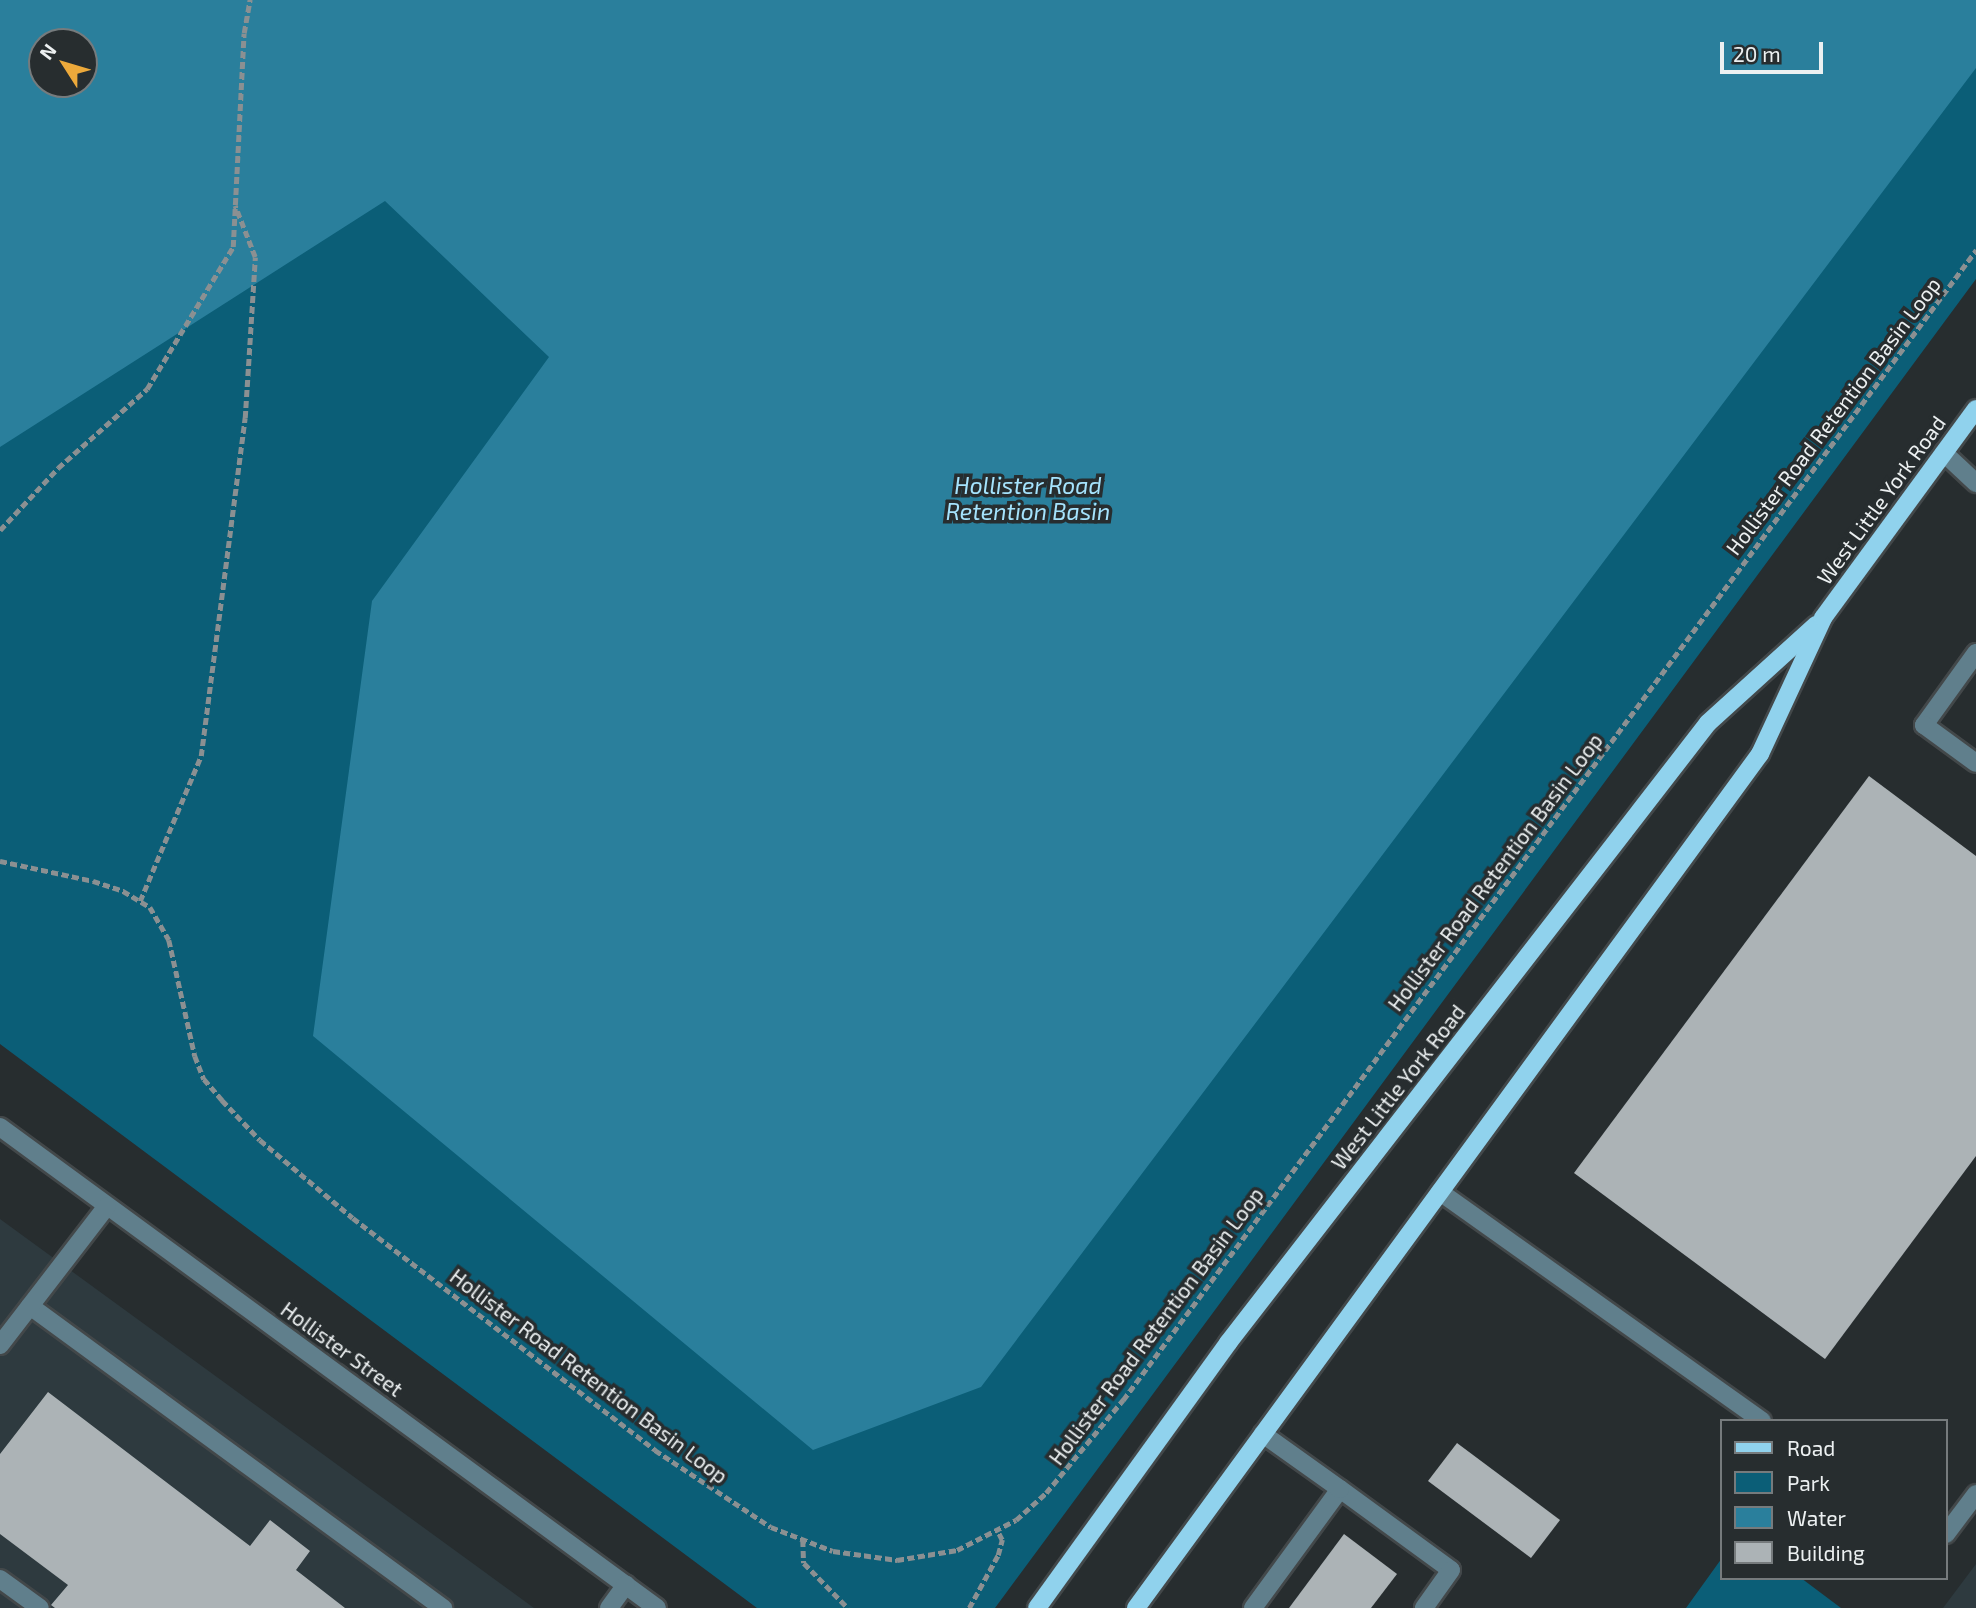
<!DOCTYPE html>
<html>
<head>
<meta charset="utf-8">
<style>
  body { margin:0 }
  #map { position:relative; width:1976px; height:1608px; overflow:hidden; background:#272d2f; font-family:"Exo 2",sans-serif }
  div>[style] { position:absolute }
  .built>* { inset:0; background:#2e3a3f }
  .green>* { inset:0; background:#0b5e77 }
  .water>* { inset:0; background:#2a7f9c }
  .building>* { inset:0; background:#acb3b6 }
  .path>* { height:4.5px; margin-top:-2.25px; transform-origin:0; background:repeating-linear-gradient(90deg,#8b9092 0 7px,transparent 0 10.5px) }
  .roads { filter:drop-shadow(2px 0 #43484a) drop-shadow(-2px 0 #43484a) drop-shadow(0 2px #43484a) drop-shadow(0 -2px #43484a) }
  .minor>* { height:18px; margin:-9px; padding:0 9px; transform-origin:9px; border-radius:9px; background:#607f8c }
  .major>* { height:18px; margin:-9px; padding:0 9px; transform-origin:9px; border-radius:9px; background:#90d2ed }
  span { translate:-50% -50%; white-space:nowrap; text-align:center; line-height:1.15; -webkit-text-stroke:7px #272d2f; paint-order:stroke }
  .street-label { font-size:21px; color:#ecf0f1 }
  .water-label { font-size:23px; color:#a5e3fd; font-style:italic }
  .legend { position:absolute; left:1720px; top:1419px; width:228px; height:161px; box-sizing:border-box; background:#272d2f; border:2px solid #767b7d; margin:0; padding:9px 12px; list-style:none; font-size:21px; color:#ecf0f1 }
  .legend li { display:flex; align-items:center; gap:14px; height:35px }
  .legend b { width:35px; border:2px solid #767b7d }
  .north { position:absolute; left:28px; top:28px; width:70px; height:70px; box-sizing:border-box; background:#272d2f; border:2px solid #767b7d; border-radius:50%; rotate:307deg; font-size:19px; font-weight:700; line-height:28px; text-align:center; color:#ecf0f1 }
  .north::after { content:''; display:block; margin:auto; width:24px; height:32px; background:#eca93b; clip-path:polygon(50% 0,100% 100%,50% 72%,0 100%) }
  .scale { position:absolute; left:1720px; top:42px; width:103px; height:32px; box-sizing:border-box; border:4px solid #ecf0f1; border-top:0; padding-left:9px; font-size:21px; line-height:24px; white-space:nowrap; color:#ecf0f1; -webkit-text-stroke:5px #272d2f; paint-order:stroke }
</style>
</head>
<body>
<div id="map">
  <div class="built">
    <div style="clip-path:polygon(0 1219px,534px 1608px,0 1608px)"></div>
    <div style="clip-path:polygon(1976px 1564px,1976px 1608px,1943px 1608px)"></div>
  </div>
  <div class="green">
    <div style="clip-path:polygon(evenodd,0 0,1976px 0,1976px 279px,995px 1608px,757px 1608px,0 1044px,0 0,42px 42px,84px 42px,84px 84px,42px 84px,42px 42px)"></div>
    <div style="clip-path:polygon(1722px 1558px,1722px 1578px,1801px 1578px,1841px 1608px,1686px 1608px)"></div>
  </div>
  <div class="water">
    <div style="clip-path:polygon(evenodd,0 0,1976px 0,1976px 68px,981px 1387px,813px 1450px,313px 1036px,372px 601px,549px 357px,385px 201px,0 447px,0 0,84px 42px,84px 84px,42px 84px,42px 42px,84px 42px)"></div>
  </div>
  <div class="building">
    <div style="clip-path:polygon(1869px 776px,1976px 856px,1976px 1156px,1825px 1359px,1574px 1173px)"></div>
    <div style="clip-path:polygon(48px 1392px,250px 1546px,270px 1520px,310px 1551px,296px 1570px,345px 1608px,55px 1608px,51px 1605px,68px 1585px,0 1534px,0 1454px)"></div>
    <div style="clip-path:polygon(1457px 1443px,1560px 1520px,1531px 1558px,1428px 1481px)"></div>
    <div style="clip-path:polygon(1344px 1534px,1397px 1574px,1371px 1608px,1289px 1608px)"></div>
  </div>
  <div class="path">
    <div style="left:0;top:530px;width:85px;rotate:-46.9deg"></div>
    <div style="left:58px;top:468px;width:119px;rotate:-41.6deg"></div>
    <div style="left:147px;top:389px;width:166px;rotate:-58.8deg"></div>
    <div style="left:233px;top:247px;width:214px;rotate:-87.1deg"></div>
    <div style="left:244px;top:33px;width:34px;rotate:-80deg"></div>
    <div style="left:0;top:861px;width:95px;rotate:12.1deg"></div>
    <div style="left:93px;top:881px;width:32px;rotate:18deg"></div>
    <div style="left:123px;top:891px;width:31px;rotate:31deg"></div>
    <div style="left:150px;top:907px;width:38px;rotate:60deg"></div>
    <div style="left:169px;top:940px;width:119px;rotate:77.4deg"></div>
    <div style="left:195px;top:1056px;width:25px;rotate:69deg"></div>
    <div style="left:204px;top:1079px;width:28px;rotate:49deg"></div>
    <div style="left:222px;top:1100px;width:55px;rotate:46.5deg"></div>
    <div style="left:260px;top:1140px;width:121px;rotate:40deg"></div>
    <div style="left:353px;top:1218px;width:381px;rotate:37.5deg"></div>
    <div style="left:655px;top:1450px;width:139px;rotate:33.6deg"></div>
    <div style="left:771px;top:1527px;width:66px;rotate:21.2deg"></div>
    <div style="left:833px;top:1551px;width:65px;rotate:8deg"></div>
    <div style="left:897px;top:1560px;width:61px;rotate:-9.5deg"></div>
    <div style="left:957px;top:1550px;width:66px;rotate:-27deg"></div>
    <div style="left:1016px;top:1520px;width:40px;rotate:-42deg"></div>
    <div style="left:1046px;top:1493px;width:121px;rotate:-50.4deg"></div>
    <div style="left:1123px;top:1400px;width:1432px;rotate:-53.43deg"></div>
    <div style="left:140px;top:901px;width:157px;rotate:-67.2deg"></div>
    <div style="left:201px;top:756px;width:341px;rotate:-82.6deg"></div>
    <div style="left:245px;top:418px;width:161px;rotate:-86.4deg"></div>
    <div style="left:255px;top:257px;width:55px;rotate:-111.4deg"></div>
    <div style="left:803px;top:1540px;width:23px;rotate:88deg"></div>
    <div style="left:804px;top:1563px;width:63px;rotate:45.6deg"></div>
    <div style="left:969px;top:1608px;width:60px;rotate:-61.3deg"></div>
    <div style="left:998px;top:1555px;width:16px;rotate:-75deg"></div>
    <div style="left:1002px;top:1540px;width:11px;rotate:-117deg"></div>
  </div>
  <div class="roads">
    <div class="minor">
      <div style="left:1944px;top:453px;width:44px;rotate:43.2deg"></div>
      <div style="left:1976px;top:653px;width:89px;rotate:125.8deg"></div>
      <div style="left:1924px;top:725px;width:64px;rotate:36.2deg"></div>
      <div style="left:0;top:1127px;width:814px;rotate:36.21deg"></div>
      <div style="left:1440px;top:1192px;width:395px;rotate:35.4deg"></div>
      <div style="left:30px;top:1306px;width:512px;rotate:36.18deg"></div>
      <div style="left:0;top:1345px;width:175px;rotate:-52.4deg"></div>
      <div style="left:1340px;top:1489px;width:137px;rotate:36.1deg"></div>
      <div style="left:1451px;top:1570px;width:47px;rotate:125.4deg"></div>
      <div style="left:1946px;top:1534px;width:50px;rotate:-53.1deg"></div>
      <div style="left:0;top:1579px;width:49px;rotate:35.9deg"></div>
      <div style="left:609px;top:1608px;width:29px;rotate:-54deg"></div>
      <div style="left:1253px;top:1608px;width:147px;rotate:-53.8deg"></div>
      <div style="left:1340px;top:1489px;width:95px;rotate:-144.5deg"></div>
    </div>
    <div class="major">
      <div style="left:1037px;top:1608px;width:327px;rotate:-54.2deg"></div>
      <div style="left:1228px;top:1343px;width:784px;rotate:-52.25deg"></div>
      <div style="left:1708px;top:723px;width:146px;rotate:-42.2deg"></div>
      <div style="left:1136px;top:1608px;width:1058px;rotate:-53.85deg"></div>
      <div style="left:1760px;top:754px;width:150px;rotate:-65.1deg"></div>
      <div style="left:1823px;top:618px;width:259px;rotate:-53.8deg"></div>
    </div>
  </div>
  <div class="street-label">
    <span style="left:1833px;top:416px;rotate:-53deg">Hollister Road Retention Basin Loop</span>
    <span style="left:1881px;top:500px;rotate:-54deg">West Little York Road</span>
    <span style="left:1495px;top:872px;rotate:-53deg">Hollister Road Retention Basin Loop</span>
    <span style="left:1398px;top:1087px;rotate:-52deg">West Little York Road</span>
    <span style="left:1156px;top:1326px;rotate:-53deg">Hollister Road Retention Basin Loop</span>
    <span style="left:342px;top:1349px;rotate:36deg">Hollister Street</span>
    <span style="left:589px;top:1376px;rotate:37deg">Hollister Road Retention Basin Loop</span>
  </div>
  <div class="water-label">
    <span style="left:1028px;top:498px">Hollister Road<br>Retention Basin</span>
  </div>
  <ul class="legend">
  <li><b style="height:9px;background:#90d2ed"></b>Road</li>
  <li><b style="height:19px;background:#0b5e77"></b>Park</li>
  <li><b style="height:19px;background:#2a7f9c"></b>Water</li>
  <li><b style="height:19px;background:#acb3b6"></b>Building</li>
  </ul>
  <div class="north">N</div>
  <div class="scale">20 m</div>
</div>
</body>
</html>
